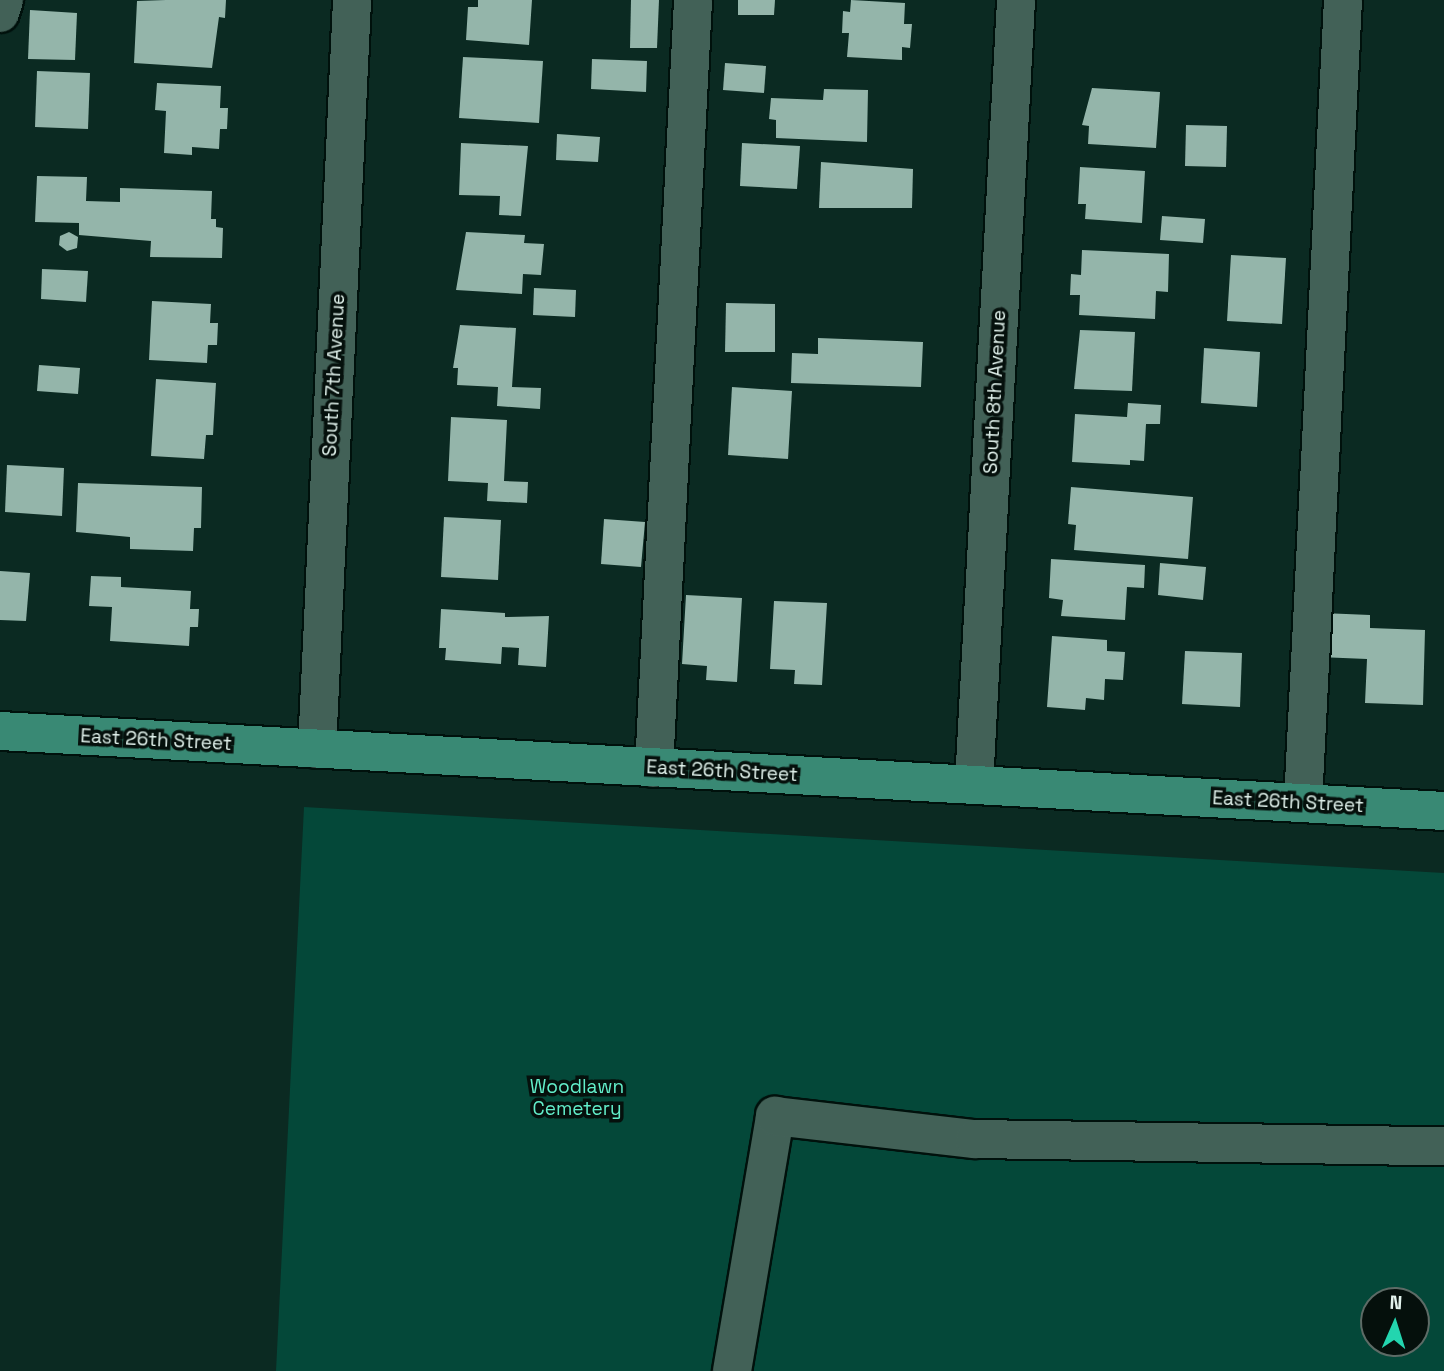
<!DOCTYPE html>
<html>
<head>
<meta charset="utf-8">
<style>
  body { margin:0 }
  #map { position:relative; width:1444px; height:1371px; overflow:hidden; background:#0b2a22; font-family:"Space Grotesk",sans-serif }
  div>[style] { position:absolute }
  .green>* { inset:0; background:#044839 }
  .building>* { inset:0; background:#94b5aa }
  .roads { filter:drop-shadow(2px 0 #00110c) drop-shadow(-2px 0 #00110c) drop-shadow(0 2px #00110c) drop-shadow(0 -2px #00110c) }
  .minor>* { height:38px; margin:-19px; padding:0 19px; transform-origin:19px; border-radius:19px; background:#426157 }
  .major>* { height:38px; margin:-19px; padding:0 19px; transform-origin:19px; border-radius:19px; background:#398974 }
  span { translate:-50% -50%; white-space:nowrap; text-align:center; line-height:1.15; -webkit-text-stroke:7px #05100c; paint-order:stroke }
  .street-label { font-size:19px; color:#e2f3ed }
  .park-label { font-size:19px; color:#62eeca }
  .north { position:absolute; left:1360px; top:1287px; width:70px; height:70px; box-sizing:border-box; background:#05100c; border:2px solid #5d6b66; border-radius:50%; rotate:3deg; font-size:19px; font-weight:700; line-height:28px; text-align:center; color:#e2f3ed }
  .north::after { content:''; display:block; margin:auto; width:24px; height:32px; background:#23d5af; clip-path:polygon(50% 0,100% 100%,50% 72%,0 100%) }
</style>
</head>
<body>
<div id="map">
  <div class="green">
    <div style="clip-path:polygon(evenodd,304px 807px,1444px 873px,1444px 1371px,276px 1371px,304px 807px,1374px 1301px,1416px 1301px,1416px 1343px,1374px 1343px,1374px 1301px)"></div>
  </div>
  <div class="building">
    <div style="clip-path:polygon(166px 0,226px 0,225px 18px,219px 17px,212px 68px,134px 63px,137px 1px)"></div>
    <div style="clip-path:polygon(478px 0,532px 0,529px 45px,466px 40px,468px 7px,478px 7px)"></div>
    <div style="clip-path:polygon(631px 0,659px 0,657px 48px,630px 48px)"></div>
    <div style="clip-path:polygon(738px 0,775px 0,774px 15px,738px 15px)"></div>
    <div style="clip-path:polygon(851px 0,905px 3px,904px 24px,912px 24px,910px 48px,902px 47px,902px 60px,847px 57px,849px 33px,842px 33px,843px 11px,850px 12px)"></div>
    <div style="clip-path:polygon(30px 10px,77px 13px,75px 60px,28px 59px)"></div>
    <div style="clip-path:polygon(463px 57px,543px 61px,539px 123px,459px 118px)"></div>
    <div style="clip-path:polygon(592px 59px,647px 61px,646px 92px,591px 89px)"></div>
    <div style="clip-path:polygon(725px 63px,766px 66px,764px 93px,723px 90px)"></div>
    <div style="clip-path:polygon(37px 71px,90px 73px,88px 129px,35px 127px)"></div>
    <div style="clip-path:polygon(157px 83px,221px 86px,220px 108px,228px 108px,227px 129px,220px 129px,219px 149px,192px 147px,192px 155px,164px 153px,166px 111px,155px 110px)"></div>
    <div style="clip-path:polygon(1092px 88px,1160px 92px,1156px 148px,1088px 144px,1089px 126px,1082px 125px)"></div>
    <div style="clip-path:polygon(824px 89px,868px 90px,867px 142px,776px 138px,776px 120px,769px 119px,771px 98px,823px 100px)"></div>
    <div style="clip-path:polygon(1186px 125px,1227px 126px,1226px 167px,1185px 166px)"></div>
    <div style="clip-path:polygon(557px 134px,600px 137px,598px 162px,556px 160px)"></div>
    <div style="clip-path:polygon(461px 143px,528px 146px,521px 216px,499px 215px,500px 196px,459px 195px)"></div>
    <div style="clip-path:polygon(742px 143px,800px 146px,797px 189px,740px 186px)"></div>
    <div style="clip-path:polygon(821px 162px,913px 169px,912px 208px,819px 208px)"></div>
    <div style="clip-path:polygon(1080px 167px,1145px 171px,1142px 223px,1085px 219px,1086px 204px,1078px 204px)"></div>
    <div style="clip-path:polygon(37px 176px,87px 177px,86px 201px,120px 202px,120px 188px,212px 191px,211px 219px,216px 219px,216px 227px,223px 228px,222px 258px,150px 257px,151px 241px,79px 235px,79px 223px,35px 222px)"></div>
    <div style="clip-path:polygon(1162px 216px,1205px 219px,1203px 243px,1160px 240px)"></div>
    <div style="clip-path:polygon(69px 232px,78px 237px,77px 248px,67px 251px,59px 245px,60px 236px)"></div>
    <div style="clip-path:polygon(466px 232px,525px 235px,524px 243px,544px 244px,541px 275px,523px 274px,522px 294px,456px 290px)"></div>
    <div style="clip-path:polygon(1082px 250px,1169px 254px,1168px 292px,1156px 291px,1155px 319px,1079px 315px,1080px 295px,1070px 295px,1071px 274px,1081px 275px)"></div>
    <div style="clip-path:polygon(1231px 255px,1286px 258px,1282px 324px,1227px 321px)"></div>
    <div style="clip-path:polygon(42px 269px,88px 271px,86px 302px,41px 299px)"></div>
    <div style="clip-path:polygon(534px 288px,576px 290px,575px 317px,533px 315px)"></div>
    <div style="clip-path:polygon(152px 301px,211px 304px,210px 323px,218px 323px,217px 345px,208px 345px,207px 363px,149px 360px)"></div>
    <div style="clip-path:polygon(726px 303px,775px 304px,775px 352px,725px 352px)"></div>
    <div style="clip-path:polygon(460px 325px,516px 328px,512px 387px,541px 388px,540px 409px,497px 406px,498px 387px,457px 385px,458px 368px,453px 368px)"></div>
    <div style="clip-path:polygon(1080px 330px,1135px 332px,1132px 391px,1074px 389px)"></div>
    <div style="clip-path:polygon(818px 338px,923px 342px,921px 387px,791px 383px,792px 353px,818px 354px)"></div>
    <div style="clip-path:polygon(1204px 348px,1260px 352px,1257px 407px,1201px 403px)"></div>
    <div style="clip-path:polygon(39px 365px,80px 368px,78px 394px,37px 391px)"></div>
    <div style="clip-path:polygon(156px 379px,216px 383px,213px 435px,206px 435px,204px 459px,151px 456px)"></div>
    <div style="clip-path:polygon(732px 387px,792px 391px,788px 459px,728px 455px)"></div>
    <div style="clip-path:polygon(1128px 403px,1161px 405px,1160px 424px,1146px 424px,1144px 461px,1130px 460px,1130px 465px,1072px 462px,1075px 414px,1127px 417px)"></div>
    <div style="clip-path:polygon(451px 417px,507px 420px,504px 481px,528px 482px,527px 503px,487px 501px,488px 483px,448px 481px)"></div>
    <div style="clip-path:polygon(7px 465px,64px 468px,62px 516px,5px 512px)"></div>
    <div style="clip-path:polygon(78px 483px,202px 487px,201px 528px,194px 528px,193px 551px,130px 549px,130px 537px,76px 532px)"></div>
    <div style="clip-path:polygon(1071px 487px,1193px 497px,1188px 559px,1074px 550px,1076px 525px,1068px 524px)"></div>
    <div style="clip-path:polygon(444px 517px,501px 520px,498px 580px,441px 577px)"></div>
    <div style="clip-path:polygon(604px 519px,645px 522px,641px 567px,601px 564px)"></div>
    <div style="clip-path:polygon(1051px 559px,1145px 565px,1144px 588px,1127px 587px,1125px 620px,1061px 616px,1063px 600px,1049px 598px)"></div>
    <div style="clip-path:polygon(1160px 563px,1206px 567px,1203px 600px,1158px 595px)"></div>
    <div style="clip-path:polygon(0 571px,30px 573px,26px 621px,0 620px)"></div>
    <div style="clip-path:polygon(91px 576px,121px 577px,121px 587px,191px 591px,190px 609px,199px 609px,198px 627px,190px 627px,189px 646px,110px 641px,112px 607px,89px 606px)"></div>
    <div style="clip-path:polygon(686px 595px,742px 598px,737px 682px,706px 680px,707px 666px,682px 664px)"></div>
    <div style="clip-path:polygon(774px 601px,827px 603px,822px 685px,794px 684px,795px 670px,770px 669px)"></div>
    <div style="clip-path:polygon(441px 609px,505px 613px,505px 617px,549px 616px,546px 667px,518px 665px,519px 648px,502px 647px,501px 664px,445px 660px,446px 648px,439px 648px)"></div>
    <div style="clip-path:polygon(1322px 613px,1370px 615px,1370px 628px,1425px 630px,1423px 705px,1365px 703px,1367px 659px,1319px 657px)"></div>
    <div style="clip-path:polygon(1052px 636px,1107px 640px,1107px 651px,1125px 652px,1123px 680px,1105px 679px,1104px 700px,1086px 698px,1085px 710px,1047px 707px)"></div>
    <div style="clip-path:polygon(1185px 651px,1242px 653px,1240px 707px,1182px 704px)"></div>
  </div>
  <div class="roads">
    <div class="minor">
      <div style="left:0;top:13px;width:14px;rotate:-73deg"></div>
      <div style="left:317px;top:749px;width:750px;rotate:-87.32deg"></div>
      <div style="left:654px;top:768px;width:769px;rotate:-87.09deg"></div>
      <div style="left:974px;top:784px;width:785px;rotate:-86.93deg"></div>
      <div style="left:1303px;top:803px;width:804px;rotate:-87.15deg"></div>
      <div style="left:732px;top:1371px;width:259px;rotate:-80.4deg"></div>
      <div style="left:775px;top:1116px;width:201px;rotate:6.6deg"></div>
      <div style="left:975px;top:1139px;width:469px;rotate:0.9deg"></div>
    </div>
    <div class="major">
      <div style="left:0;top:731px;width:1446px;rotate:3.17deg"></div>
    </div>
  </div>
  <div class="street-label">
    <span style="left:334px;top:375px;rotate:-87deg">South 7th Avenue</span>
    <span style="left:995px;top:392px;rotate:-87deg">South 8th Avenue</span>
    <span style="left:156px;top:740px;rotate:3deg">East 26th Street</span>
    <span style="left:722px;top:771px;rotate:3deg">East 26th Street</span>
    <span style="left:1288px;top:802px;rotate:3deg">East 26th Street</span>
  </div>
  <div class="park-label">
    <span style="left:577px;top:1098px">Woodlawn<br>Cemetery</span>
  </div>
  <div class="north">N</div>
</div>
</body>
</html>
